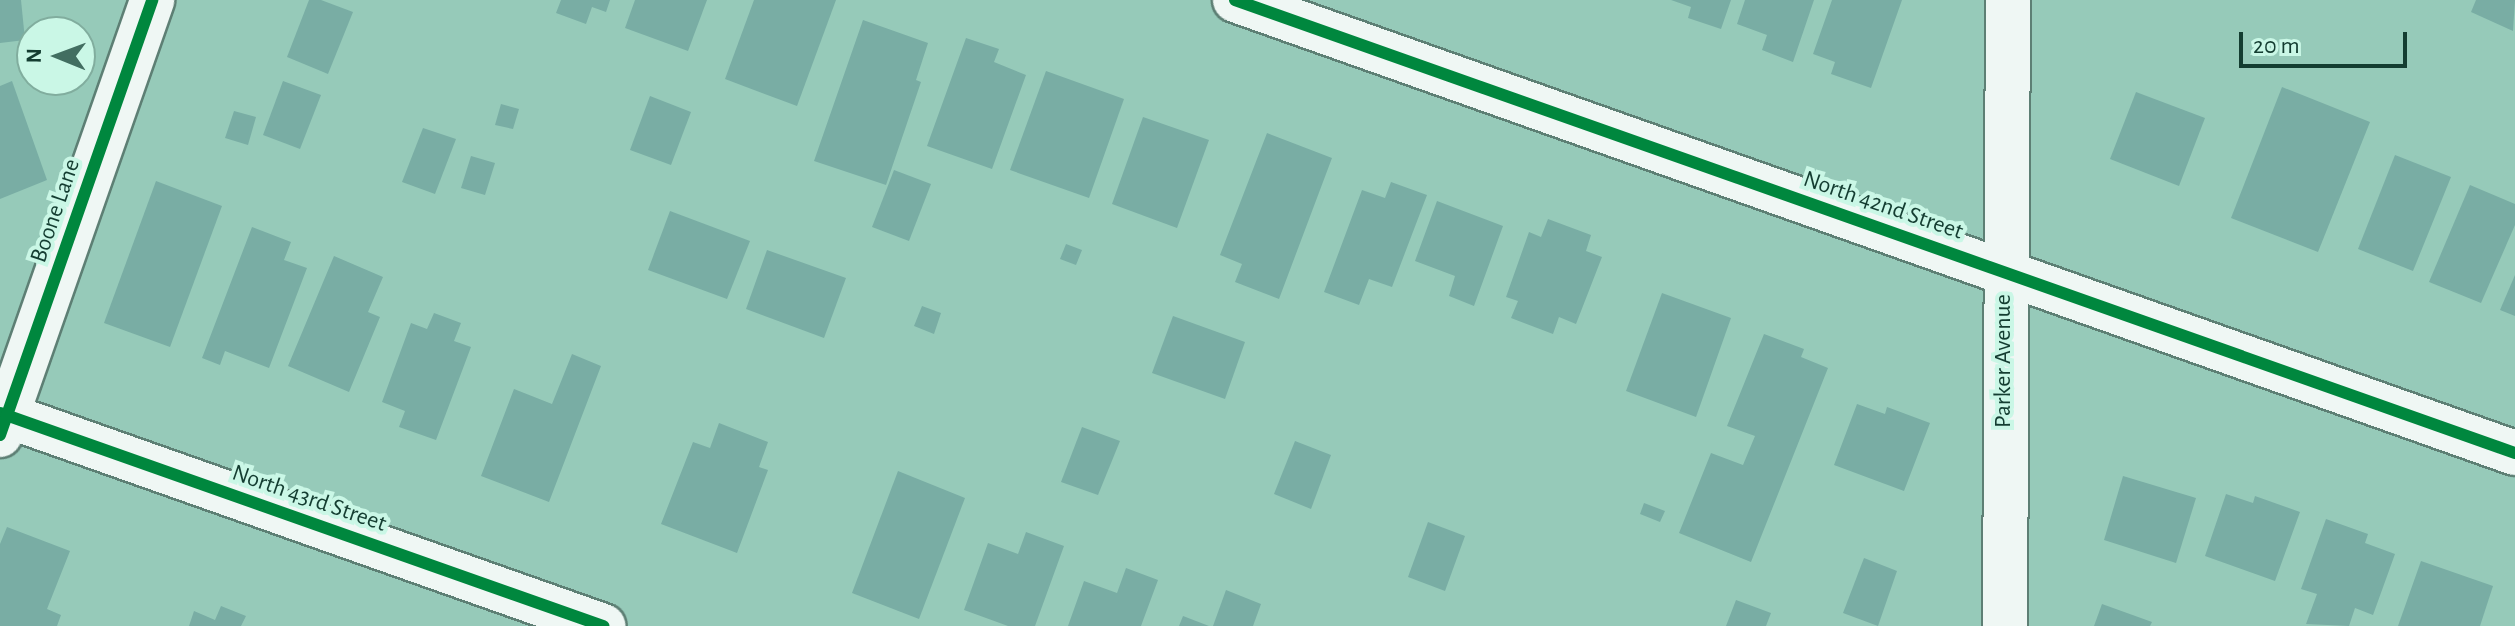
<!DOCTYPE html>
<html>
<head>
<meta charset="utf-8">
<style>
  body { margin:0 }
  #map { position:relative; width:2515px; height:626px; overflow:hidden; background:#96cab9; font-family:"Alegreya Sans",sans-serif }
  div>[style] { position:absolute }
  .building>* { inset:0; background:#79ada4 }
  .roads { filter:drop-shadow(2px 0 #5d7f74) drop-shadow(-2px 0 #5d7f74) drop-shadow(0 2px #5d7f74) drop-shadow(0 -2px #5d7f74) }
  .minor>* { height:44px; margin:-22px; padding:0 22px; transform-origin:22px; border-radius:22px; background:#eff7f4 }
  .cycleway>* { height:12px; margin:-6px; padding:0 6px; transform-origin:6px; border-radius:6px; background:#00873e }
  span { translate:-50% -50%; white-space:nowrap; text-align:center; line-height:1.15; -webkit-text-stroke:8px #caf7e6; paint-order:stroke }
  .street-label { font-size:24px; color:#143d31 }
  .north { position:absolute; left:16px; top:16px; width:80px; height:80px; box-sizing:border-box; background:#caf7e6; border:2px solid #81ad9e; border-radius:50%; rotate:271deg; font-size:22px; font-weight:700; line-height:32px; text-align:center; color:#143d31 }
  .north::after { content:''; display:block; margin:auto; width:28px; height:36px; background:#426e61; clip-path:polygon(50% 0,100% 100%,50% 72%,0 100%) }
  .scale { position:absolute; left:2239px; top:32px; width:168px; height:36px; box-sizing:border-box; border:4px solid #143d31; border-top:0; padding-left:10px; font-size:24px; line-height:28px; white-space:nowrap; color:#143d31; -webkit-text-stroke:6px #caf7e6; paint-order:stroke }
</style>
</head>
<body>
<div id="map">
  <div class="building">
    <div style="clip-path:polygon(0 0,21px 0,25px 40px,0 43px)"></div>
    <div style="clip-path:polygon(309px 0,321px 0,353px 12px,328px 74px,287px 57px)"></div>
    <div style="clip-path:polygon(561px 0,610px 0,606px 12px,592px 7px,586px 24px,556px 13px)"></div>
    <div style="clip-path:polygon(635px 0,707px 0,688px 51px,625px 28px)"></div>
    <div style="clip-path:polygon(754px 0,836px 0,797px 106px,725px 79px)"></div>
    <div style="clip-path:polygon(1671px 0,1731px 0,1721px 29px,1688px 18px,1691px 7px)"></div>
    <div style="clip-path:polygon(1745px 0,1814px 0,1793px 62px,1762px 50px,1767px 35px,1737px 24px)"></div>
    <div style="clip-path:polygon(1832px 0,1902px 0,1871px 88px,1831px 74px,1835px 62px,1813px 54px)"></div>
    <div style="clip-path:polygon(2476px 0,2515px 0,2513px 31px,2471px 12px)"></div>
    <div style="clip-path:polygon(863px 20px,928px 43px,916px 80px,921px 82px,886px 185px,814px 161px)"></div>
    <div style="clip-path:polygon(966px 38px,999px 49px,994px 62px,1026px 75px,992px 169px,927px 146px)"></div>
    <div style="clip-path:polygon(1046px 71px,1124px 99px,1089px 198px,1010px 170px)"></div>
    <div style="clip-path:polygon(12px 81px,47px 180px,0 199px,0 86px)"></div>
    <div style="clip-path:polygon(283px 81px,321px 95px,300px 149px,263px 135px)"></div>
    <div style="clip-path:polygon(2282px 87px,2370px 122px,2318px 252px,2231px 218px)"></div>
    <div style="clip-path:polygon(2136px 92px,2205px 118px,2179px 186px,2110px 159px)"></div>
    <div style="clip-path:polygon(650px 96px,691px 112px,671px 165px,630px 150px)"></div>
    <div style="clip-path:polygon(501px 104px,519px 109px,513px 129px,495px 125px)"></div>
    <div style="clip-path:polygon(234px 111px,256px 117px,248px 145px,225px 138px)"></div>
    <div style="clip-path:polygon(1143px 117px,1209px 140px,1177px 228px,1112px 204px)"></div>
    <div style="clip-path:polygon(423px 128px,456px 139px,435px 194px,402px 182px)"></div>
    <div style="clip-path:polygon(1267px 133px,1332px 158px,1279px 299px,1235px 282px,1242px 264px,1220px 255px)"></div>
    <div style="clip-path:polygon(2395px 155px,2451px 177px,2413px 271px,2358px 249px)"></div>
    <div style="clip-path:polygon(471px 156px,495px 163px,485px 195px,461px 188px)"></div>
    <div style="clip-path:polygon(894px 170px,931px 184px,909px 241px,872px 227px)"></div>
    <div style="clip-path:polygon(156px 181px,222px 206px,170px 347px,104px 323px)"></div>
    <div style="clip-path:polygon(1391px 182px,1427px 195px,1392px 287px,1369px 279px,1359px 305px,1324px 292px,1362px 190px,1385px 198px)"></div>
    <div style="clip-path:polygon(2470px 185px,2515px 204px,2515px 225px,2481px 303px,2429px 282px)"></div>
    <div style="clip-path:polygon(1437px 201px,1503px 226px,1474px 306px,1449px 296px,1455px 276px,1415px 261px)"></div>
    <div style="clip-path:polygon(670px 211px,750px 241px,727px 299px,648px 270px)"></div>
    <div style="clip-path:polygon(1548px 219px,1591px 235px,1586px 251px,1602px 257px,1576px 324px,1559px 317px,1553px 334px,1511px 318px,1518px 301px,1506px 297px,1529px 232px,1541px 237px)"></div>
    <div style="clip-path:polygon(252px 227px,291px 242px,284px 260px,307px 268px,269px 368px,225px 351px,220px 365px,202px 358px)"></div>
    <div style="clip-path:polygon(1066px 244px,1082px 250px,1076px 265px,1060px 259px)"></div>
    <div style="clip-path:polygon(767px 250px,846px 278px,824px 338px,746px 309px)"></div>
    <div style="clip-path:polygon(334px 256px,383px 277px,368px 312px,380px 317px,349px 392px,288px 366px)"></div>
    <div style="clip-path:polygon(2515px 275px,2515px 316px,2500px 310px)"></div>
    <div style="clip-path:polygon(1662px 293px,1731px 318px,1696px 417px,1626px 391px)"></div>
    <div style="clip-path:polygon(922px 306px,941px 313px,934px 334px,914px 326px)"></div>
    <div style="clip-path:polygon(434px 313px,461px 323px,454px 341px,471px 347px,436px 440px,399px 427px,405px 411px,382px 402px,411px 323px,427px 329px)"></div>
    <div style="clip-path:polygon(1173px 316px,1245px 342px,1225px 399px,1152px 373px)"></div>
    <div style="clip-path:polygon(1764px 334px,1804px 349px,1801px 357px,1828px 368px,1751px 562px,1679px 533px,1711px 453px,1743px 465px,1755px 436px,1727px 426px)"></div>
    <div style="clip-path:polygon(572px 354px,601px 366px,549px 502px,481px 476px,514px 389px,552px 404px)"></div>
    <div style="clip-path:polygon(1857px 404px,1885px 414px,1887px 407px,1930px 423px,1904px 491px,1834px 465px)"></div>
    <div style="clip-path:polygon(719px 423px,768px 442px,759px 467px,768px 470px,737px 553px,661px 524px,693px 442px,710px 448px)"></div>
    <div style="clip-path:polygon(1082px 427px,1120px 441px,1098px 495px,1061px 482px)"></div>
    <div style="clip-path:polygon(1295px 441px,1331px 455px,1311px 509px,1274px 494px)"></div>
    <div style="clip-path:polygon(898px 471px,965px 498px,919px 619px,852px 593px)"></div>
    <div style="clip-path:polygon(2123px 476px,2196px 498px,2176px 563px,2104px 540px)"></div>
    <div style="clip-path:polygon(2226px 494px,2253px 503px,2255px 496px,2300px 512px,2275px 581px,2205px 556px)"></div>
    <div style="clip-path:polygon(1644px 503px,1665px 511px,1660px 522px,1640px 514px)"></div>
    <div style="clip-path:polygon(2326px 519px,2368px 534px,2365px 543px,2395px 554px,2373px 615px,2355px 608px,2349px 626px,2306px 624px,2317px 594px,2301px 589px)"></div>
    <div style="clip-path:polygon(1428px 522px,1465px 536px,1445px 591px,1408px 577px)"></div>
    <div style="clip-path:polygon(7px 527px,70px 551px,47px 609px,61px 615px,57px 626px,0 626px,0 544px)"></div>
    <div style="clip-path:polygon(1026px 532px,1064px 546px,1035px 626px,1008px 626px,964px 610px,988px 543px,1018px 554px)"></div>
    <div style="clip-path:polygon(1864px 558px,1897px 571px,1878px 626px,1843px 613px)"></div>
    <div style="clip-path:polygon(2421px 561px,2493px 586px,2480px 626px,2398px 626px)"></div>
    <div style="clip-path:polygon(1126px 568px,1158px 580px,1141px 626px,1068px 626px,1084px 581px,1117px 593px)"></div>
    <div style="clip-path:polygon(1226px 590px,1261px 604px,1253px 626px,1213px 626px)"></div>
    <div style="clip-path:polygon(1736px 600px,1771px 613px,1766px 626px,1726px 626px)"></div>
    <div style="clip-path:polygon(2102px 604px,2152px 622px,2150px 626px,2094px 626px)"></div>
    <div style="clip-path:polygon(221px 606px,246px 616px,241px 626px,189px 626px,194px 611px,215px 620px)"></div>
    <div style="clip-path:polygon(1183px 616px,1209px 626px,1179px 626px)"></div>
  </div>
  <div class="roads">
    <div class="minor">
      <div style="left:1235px;top:0;width:1358px;rotate:19.49deg"></div>
      <div style="left:0;top:413px;width:640px;rotate:19.45deg"></div>
      <div style="left:0;top:435px;width:461px;rotate:-70.7deg"></div>
      <div style="left:2005px;top:626px;width:626px;rotate:-89.73deg"></div>
    </div>
  </div>
  <div class="cycleway">
    <div style="left:1235px;top:0;width:1358px;rotate:19.49deg"></div>
    <div style="left:0;top:413px;width:640px;rotate:19.45deg"></div>
    <div style="left:0;top:435px;width:461px;rotate:-70.7deg"></div>
  </div>
  <div class="street-label">
    <span style="left:1883px;top:206px;rotate:19deg">North 42nd Street</span>
    <span style="left:56px;top:211px;rotate:-71deg">Boone Lane</span>
    <span style="left:2004px;top:361px;rotate:-90deg">Parker Avenue</span>
    <span style="left:309px;top:499px;rotate:19deg">North 43rd Street</span>
  </div>
  <div class="north">N</div>
  <div class="scale">20 m</div>
</div>
</body>
</html>
